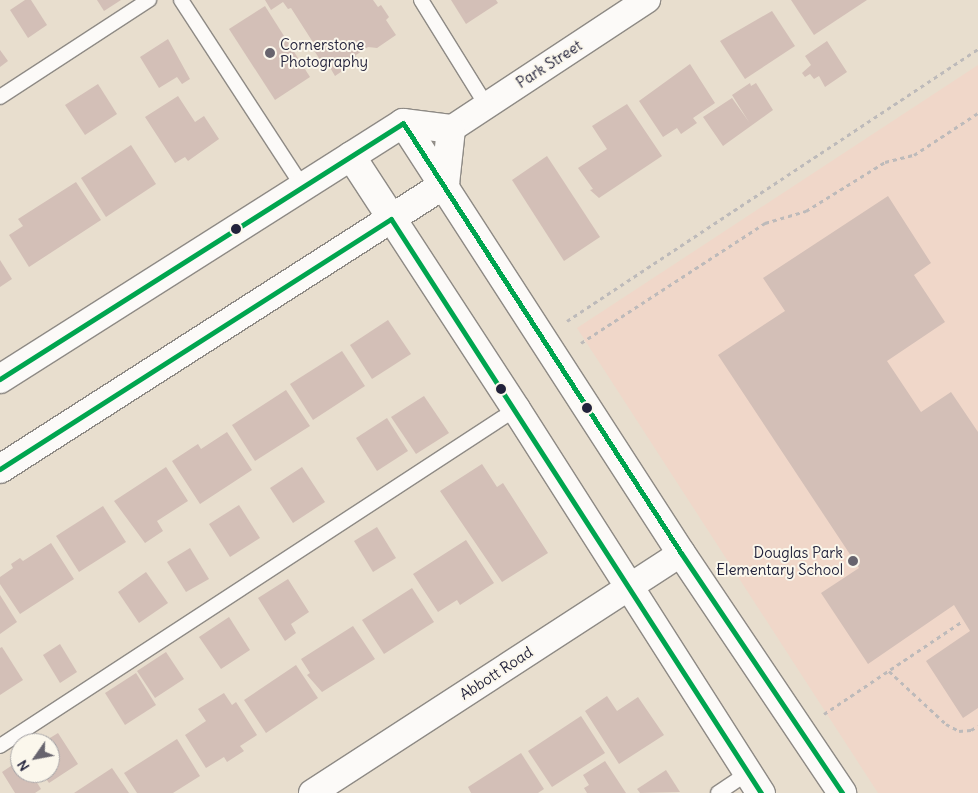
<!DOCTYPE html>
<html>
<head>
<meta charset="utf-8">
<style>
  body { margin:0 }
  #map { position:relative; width:978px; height:793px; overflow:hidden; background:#e8dece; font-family:Delius,sans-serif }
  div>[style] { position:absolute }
  .built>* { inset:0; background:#f0d7c9 }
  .building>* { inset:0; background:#d3bfb7 }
  .path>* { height:3px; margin-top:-1.5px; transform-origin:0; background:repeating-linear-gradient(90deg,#bdbaba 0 4px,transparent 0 8px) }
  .roads { filter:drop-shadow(1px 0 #8e8a85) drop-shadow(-1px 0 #8e8a85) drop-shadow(0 1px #8e8a85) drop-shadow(0 -1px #8e8a85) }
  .lane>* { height:14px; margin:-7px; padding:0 7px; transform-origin:7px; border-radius:7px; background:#fcfaf8 }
  .street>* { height:26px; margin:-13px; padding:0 13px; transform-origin:13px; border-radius:13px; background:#fcfaf8 }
  .secondary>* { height:28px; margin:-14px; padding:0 14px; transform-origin:14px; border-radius:14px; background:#fcfaf8 }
  .bus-1>* { height:5px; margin:-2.5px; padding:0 2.5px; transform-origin:2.5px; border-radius:2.5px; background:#00a54f }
  .dots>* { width:14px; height:14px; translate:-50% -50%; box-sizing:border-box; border:2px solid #fbf7ec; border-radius:50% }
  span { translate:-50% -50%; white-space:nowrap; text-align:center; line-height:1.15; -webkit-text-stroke:4px #fbf7ec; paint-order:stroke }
  .poi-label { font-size:15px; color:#22223b }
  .left { translate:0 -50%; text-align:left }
  .right { translate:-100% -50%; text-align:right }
  .street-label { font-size:15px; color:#22223b }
  .north { position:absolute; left:10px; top:733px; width:50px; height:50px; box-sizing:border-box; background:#fbf7ec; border:1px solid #a4a2a5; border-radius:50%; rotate:237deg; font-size:14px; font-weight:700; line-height:20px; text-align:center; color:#22223b }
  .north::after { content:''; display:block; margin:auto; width:18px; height:22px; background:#67646e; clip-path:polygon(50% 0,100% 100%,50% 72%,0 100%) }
</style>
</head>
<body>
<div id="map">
  <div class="built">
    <div style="clip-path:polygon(978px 65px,978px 793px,878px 793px,577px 328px)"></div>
  </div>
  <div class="building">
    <div style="clip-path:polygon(25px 0,31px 0,47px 25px,28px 38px,10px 10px)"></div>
    <div style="clip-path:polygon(97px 0,121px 0,104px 11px)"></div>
    <div style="clip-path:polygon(265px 0,373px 0,378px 7px,381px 5px,389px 17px,386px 20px,396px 35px,377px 48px,368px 47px,356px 55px,354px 63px,335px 76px,325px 59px,321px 61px,313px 49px,316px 47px,291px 8px,288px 9px,283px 2px,271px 10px)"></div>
    <div style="clip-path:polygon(451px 0,496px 0,498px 3px,466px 24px)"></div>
    <div style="clip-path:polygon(791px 0,867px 0,814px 35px)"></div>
    <div style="clip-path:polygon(265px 6px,310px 77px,275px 100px,229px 29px)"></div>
    <div style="clip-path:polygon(772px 11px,795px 46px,745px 79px,720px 41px)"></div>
    <div style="clip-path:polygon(168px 39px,190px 79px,182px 84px,177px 77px,159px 88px,140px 57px)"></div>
    <div style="clip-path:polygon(827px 41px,847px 72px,825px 87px,819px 76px,814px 79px,810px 74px,805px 77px,802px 73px,811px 65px,805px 56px)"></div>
    <div style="clip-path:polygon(0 50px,8px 61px,0 67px)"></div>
    <div style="clip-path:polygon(690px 64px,715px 103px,693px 118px,697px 123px,681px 134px,677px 128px,663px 137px,639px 101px)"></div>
    <div style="clip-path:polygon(750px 83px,751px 86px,756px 83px,773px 110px,723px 146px,703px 117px,732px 98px,749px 122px,732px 95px)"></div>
    <div style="clip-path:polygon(98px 84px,117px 114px,85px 135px,65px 105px)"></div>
    <div style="clip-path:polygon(178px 96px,195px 122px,204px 116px,219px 139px,188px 161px,185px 157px,175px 163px,145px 117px)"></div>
    <div style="clip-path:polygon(627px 104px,662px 156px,599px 198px,590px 190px,593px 189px,578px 168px,607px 149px,592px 126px)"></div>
    <div style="clip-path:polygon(131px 145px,156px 184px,106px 217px,81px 178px)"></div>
    <div style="clip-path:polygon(547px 156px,600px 237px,564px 261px,512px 180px)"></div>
    <div style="clip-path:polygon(76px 182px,101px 220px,29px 267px,9px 235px,23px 226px,18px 219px)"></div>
    <div style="clip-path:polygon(888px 196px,931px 263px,914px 275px,945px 322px,887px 361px,921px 412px,951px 392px,978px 432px,978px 708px,963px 718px,926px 661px,970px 631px,954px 605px,868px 664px,821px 593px,859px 568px,718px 355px,785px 311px,763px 278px)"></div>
    <div style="clip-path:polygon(0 260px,12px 279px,0 287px)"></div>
    <div style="clip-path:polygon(388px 320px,411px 354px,372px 379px,350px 345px)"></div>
    <div style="clip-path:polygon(342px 351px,365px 386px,313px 420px,290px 384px)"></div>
    <div style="clip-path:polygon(286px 390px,310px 426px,255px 461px,232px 425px)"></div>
    <div style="clip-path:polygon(424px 396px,449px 433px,416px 454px,391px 417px)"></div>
    <div style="clip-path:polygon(387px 418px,408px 451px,377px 471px,356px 438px)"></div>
    <div style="clip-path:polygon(227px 432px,252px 470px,200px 504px,172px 461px,198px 444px,201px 449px)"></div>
    <div style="clip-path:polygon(482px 464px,497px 487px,503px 483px,548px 553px,502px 582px,440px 491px)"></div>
    <div style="clip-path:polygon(166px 467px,188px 501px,157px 521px,163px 531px,145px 543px,114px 501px)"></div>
    <div style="clip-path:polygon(302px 467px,325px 502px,293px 523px,270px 488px)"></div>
    <div style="clip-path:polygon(239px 505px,260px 538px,230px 557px,209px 524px)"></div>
    <div style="clip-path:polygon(103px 506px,126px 542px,79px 572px,56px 536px)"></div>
    <div style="clip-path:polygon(377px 527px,396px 558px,373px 572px,354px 541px)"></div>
    <div style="clip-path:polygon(466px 540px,494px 583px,460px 605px,457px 600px,438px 612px,413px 574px)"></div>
    <div style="clip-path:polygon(51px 543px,74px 579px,20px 614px,0 584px,0 577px,13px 568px,11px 564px,20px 558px,23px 561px)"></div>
    <div style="clip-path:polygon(190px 548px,209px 579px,186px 592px,167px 562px)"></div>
    <div style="clip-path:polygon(146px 572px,168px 603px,139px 623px,118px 592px)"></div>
    <div style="clip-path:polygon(288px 579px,309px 612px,291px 624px,296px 633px,285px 641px,258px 598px)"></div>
    <div style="clip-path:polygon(412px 588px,434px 622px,384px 654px,362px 620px)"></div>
    <div style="clip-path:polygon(0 595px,17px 622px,0 634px)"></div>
    <div style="clip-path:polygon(229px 617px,250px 650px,221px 669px,199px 637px)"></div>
    <div style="clip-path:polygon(353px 626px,375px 659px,322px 692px,307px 675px,310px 673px,301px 659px)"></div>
    <div style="clip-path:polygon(60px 644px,77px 672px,60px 683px,43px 655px)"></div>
    <div style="clip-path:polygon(2px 647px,23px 680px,0 695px,0 648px)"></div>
    <div style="clip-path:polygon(166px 652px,184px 679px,155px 698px,137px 671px)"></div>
    <div style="clip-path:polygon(296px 665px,318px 698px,266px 733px,244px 700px)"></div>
    <div style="clip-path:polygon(136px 673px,156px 705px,125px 725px,105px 693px)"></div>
    <div style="clip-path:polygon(224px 693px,232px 705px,236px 702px,257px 735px,240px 746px,244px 751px,227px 762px,224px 757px,206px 768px,185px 735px,206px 721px,198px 709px)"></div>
    <div style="clip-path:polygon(607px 696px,617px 711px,638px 697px,664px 735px,619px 764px,585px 711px)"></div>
    <div style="clip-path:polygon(581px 716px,605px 753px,552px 787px,528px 751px)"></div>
    <div style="clip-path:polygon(58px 733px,78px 764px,49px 783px,42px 773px,50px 773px,50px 743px,42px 743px)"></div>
    <div style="clip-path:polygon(177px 739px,200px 776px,173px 793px,137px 793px,124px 773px)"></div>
    <div style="clip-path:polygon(521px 753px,544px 789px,538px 793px,471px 793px,468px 787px)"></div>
    <div style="clip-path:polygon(20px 760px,20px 773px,31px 773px,41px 789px,35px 793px,15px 793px,2px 772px)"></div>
    <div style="clip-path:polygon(605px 761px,626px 793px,587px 793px,584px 788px,589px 785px,583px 775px)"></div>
    <div style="clip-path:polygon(112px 768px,129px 793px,74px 793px)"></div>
    <div style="clip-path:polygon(666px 770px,680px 792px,640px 793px,637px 789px)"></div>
  </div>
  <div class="path">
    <div style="left:567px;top:321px;width:493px;rotate:-33.5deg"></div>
    <div style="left:581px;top:343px;width:220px;rotate:-33.1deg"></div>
    <div style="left:765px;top:223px;width:43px;rotate:-16.3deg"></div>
    <div style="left:806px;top:211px;width:93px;rotate:-31.8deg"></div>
    <div style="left:885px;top:162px;width:30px;rotate:-14deg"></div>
    <div style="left:914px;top:155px;width:77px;rotate:-33.3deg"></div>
    <div style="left:889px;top:671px;width:78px;rotate:42.9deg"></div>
    <div style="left:946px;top:724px;width:15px;rotate:28deg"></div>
    <div style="left:959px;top:731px;width:12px;rotate:-5deg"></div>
    <div style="left:971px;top:730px;width:8px;rotate:-30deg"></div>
    <div style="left:824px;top:714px;width:167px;rotate:-33.8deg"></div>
  </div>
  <div class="roads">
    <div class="lane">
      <div style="left:181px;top:0;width:223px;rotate:56.9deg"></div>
      <div style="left:421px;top:0;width:123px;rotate:58.2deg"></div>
      <div style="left:0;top:97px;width:178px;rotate:-33.1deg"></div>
      <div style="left:0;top:746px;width:616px;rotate:-33.15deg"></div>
      <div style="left:718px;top:793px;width:36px;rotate:-34deg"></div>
    </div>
    <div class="street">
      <div style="left:451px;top:129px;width:235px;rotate:-33.4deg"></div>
      <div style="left:312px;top:793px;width:440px;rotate:-33deg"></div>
    </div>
    <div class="secondary">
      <div style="left:403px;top:123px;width:512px;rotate:57.12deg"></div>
      <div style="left:681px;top:553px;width:289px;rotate:56.1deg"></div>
      <div style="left:351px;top:156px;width:302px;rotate:56.9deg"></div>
      <div style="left:516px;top:409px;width:456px;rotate:57.5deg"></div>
      <div style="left:0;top:379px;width:477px;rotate:-32.4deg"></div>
      <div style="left:403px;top:123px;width:48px;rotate:7.1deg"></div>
      <div style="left:451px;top:129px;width:55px;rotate:96.2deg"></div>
      <div style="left:445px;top:184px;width:528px;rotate:147.36deg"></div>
    </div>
  </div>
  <div class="bus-1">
    <div style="left:0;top:379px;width:477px;rotate:-32.4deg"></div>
    <div style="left:403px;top:123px;width:512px;rotate:57.12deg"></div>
    <div style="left:681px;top:553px;width:289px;rotate:56.1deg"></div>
    <div style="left:0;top:469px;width:464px;rotate:-32.6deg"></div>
    <div style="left:391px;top:219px;width:683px;rotate:57.19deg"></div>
  </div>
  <div class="dots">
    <div style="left:270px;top:53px;background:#67646e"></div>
    <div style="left:236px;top:229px;background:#22223b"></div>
    <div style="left:501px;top:389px;background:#22223b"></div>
    <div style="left:587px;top:408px;background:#22223b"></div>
    <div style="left:853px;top:561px;background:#67646e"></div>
  </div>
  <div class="poi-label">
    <span class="left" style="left:280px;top:53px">Cornerstone<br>Photography</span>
    <span class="right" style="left:843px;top:561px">Douglas Park<br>Elementary School</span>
  </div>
  <div class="street-label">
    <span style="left:549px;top:64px;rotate:-33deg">Park Street</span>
    <span style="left:496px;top:673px;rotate:-33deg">Abbott Road</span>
  </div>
  <div class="north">N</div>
</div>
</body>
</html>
